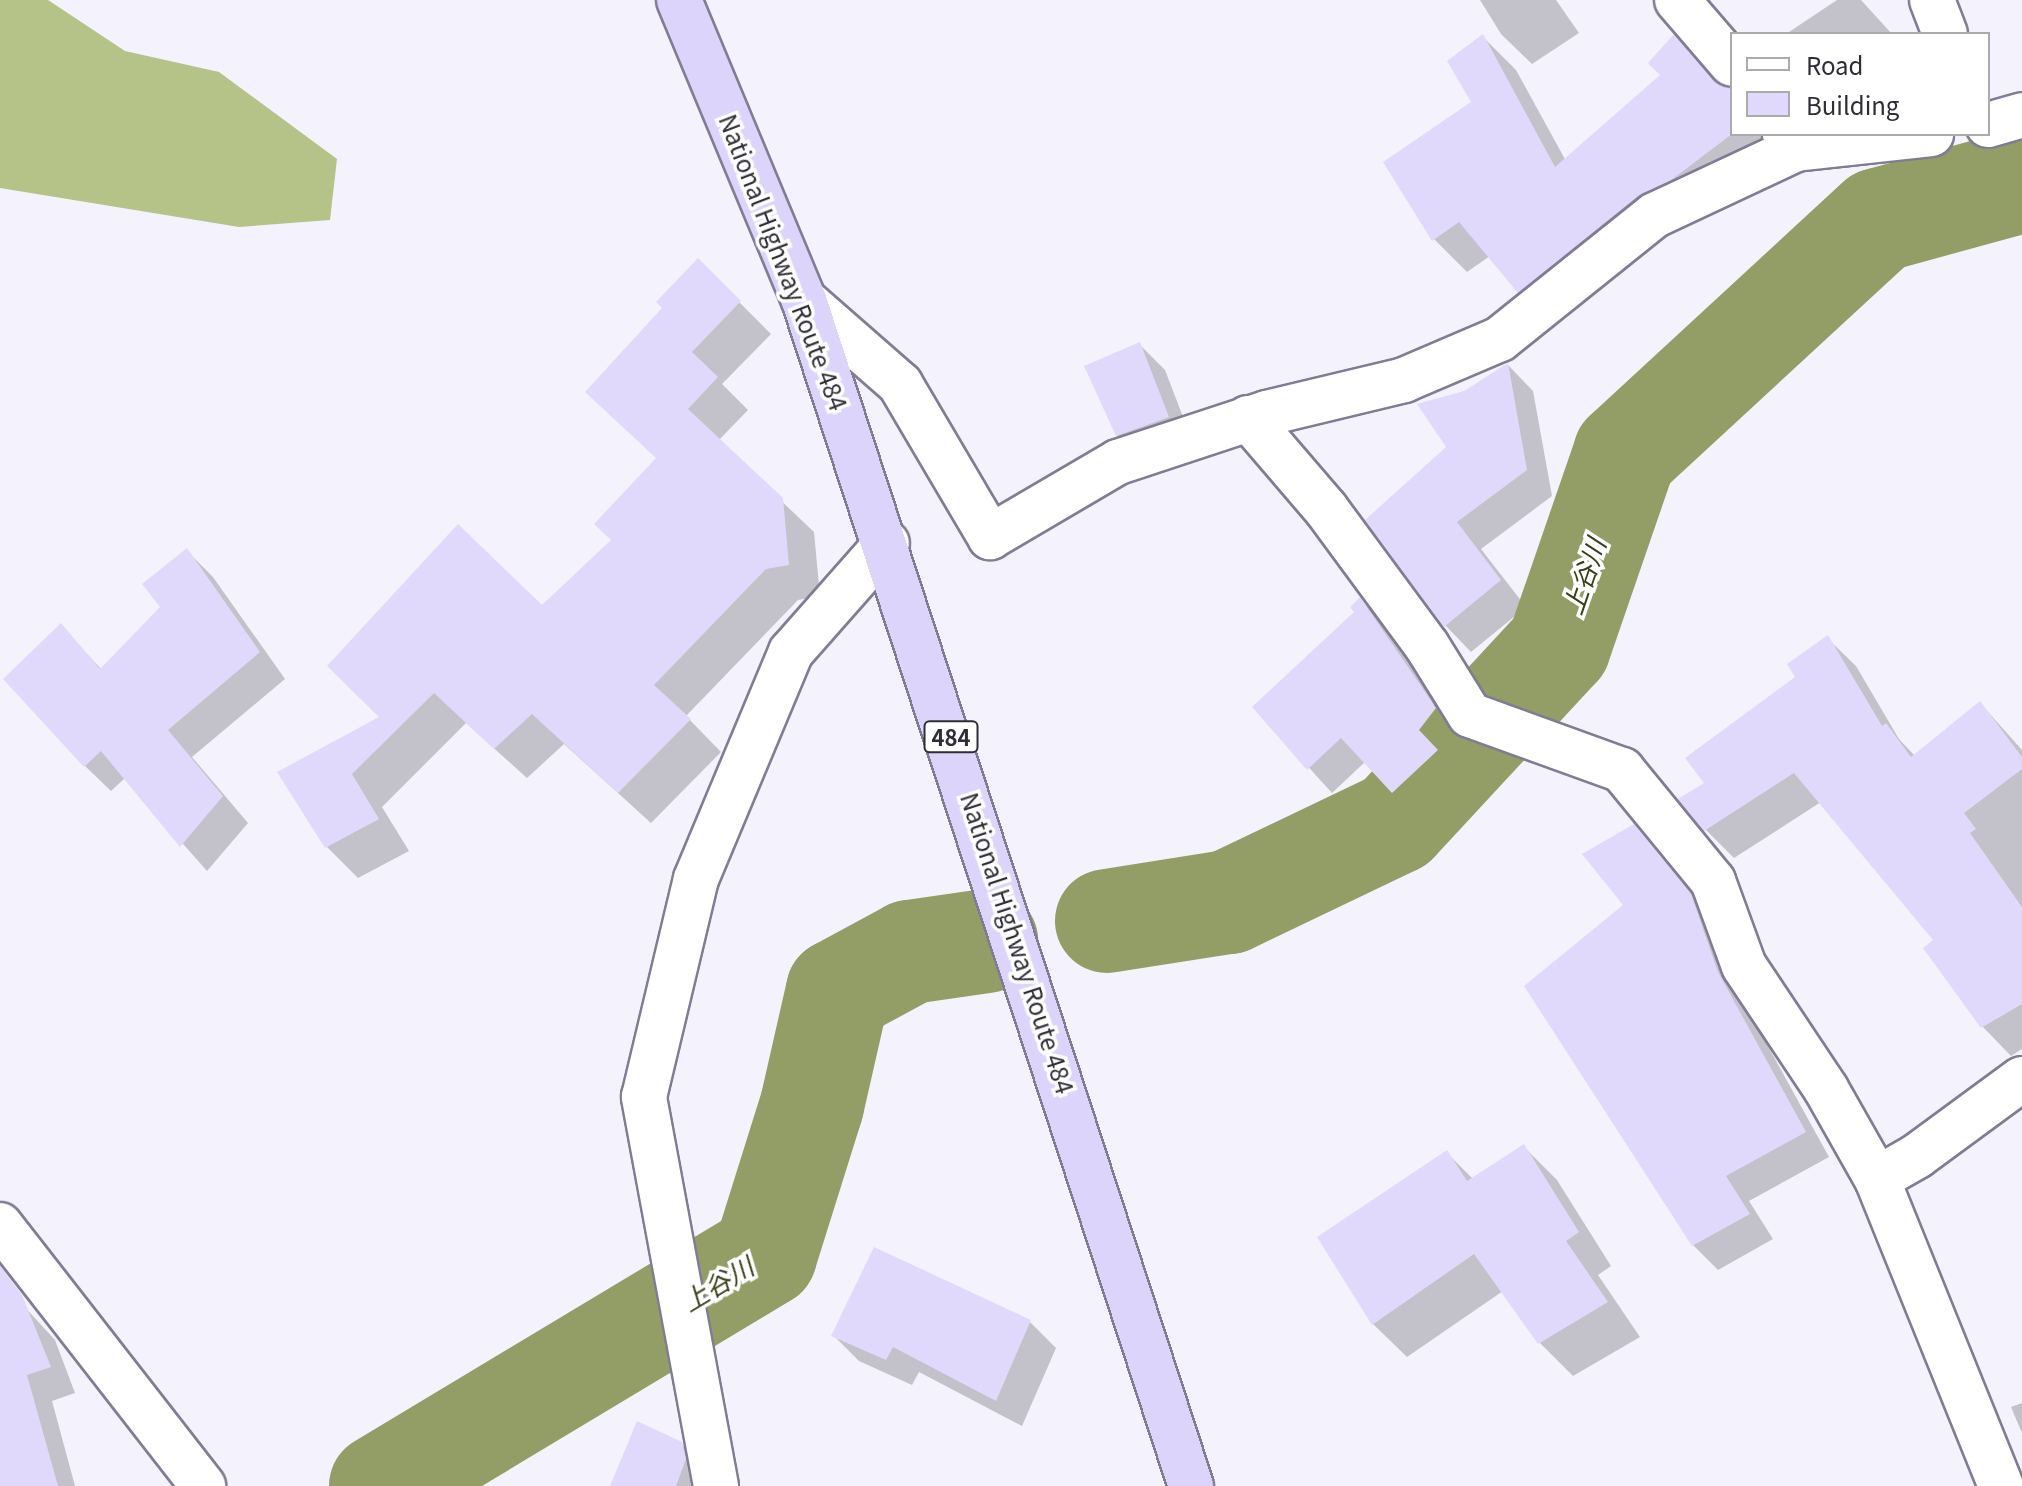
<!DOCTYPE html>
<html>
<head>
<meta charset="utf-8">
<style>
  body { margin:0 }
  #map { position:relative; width:2022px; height:1486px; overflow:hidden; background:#f4f2fc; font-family:Georgia,"Noto Sans JP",serif }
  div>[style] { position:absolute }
  .forest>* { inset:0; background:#b5c389 }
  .shadow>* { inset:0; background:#0003 }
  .river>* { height:104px; margin:-52px; padding:0 52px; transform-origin:52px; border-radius:52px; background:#929e66 }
  .building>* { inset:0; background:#e1d9fc }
  .roads { filter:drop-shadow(2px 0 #817c93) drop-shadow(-2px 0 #817c93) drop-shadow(0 2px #817c93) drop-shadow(0 -2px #817c93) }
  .minor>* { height:44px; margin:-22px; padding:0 22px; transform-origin:22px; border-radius:22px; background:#fff }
  .trunk>* { height:44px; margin:-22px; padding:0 22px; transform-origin:22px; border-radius:22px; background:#dcd4fa }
  span { translate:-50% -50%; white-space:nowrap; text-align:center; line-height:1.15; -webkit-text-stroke:7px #fff; paint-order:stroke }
  .shield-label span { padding:2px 6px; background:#fff; border:2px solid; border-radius:6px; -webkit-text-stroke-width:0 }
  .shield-label { font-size:22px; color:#2e2c35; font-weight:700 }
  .street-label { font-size:24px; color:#2e2c35 }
  .water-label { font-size:26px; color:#373f14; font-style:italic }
  .legend { position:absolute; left:1730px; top:32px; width:260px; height:104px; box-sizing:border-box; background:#fff; border:2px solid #ababae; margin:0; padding:10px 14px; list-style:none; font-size:24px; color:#2e2c35 }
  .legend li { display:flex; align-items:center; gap:16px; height:40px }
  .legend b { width:40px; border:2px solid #ababae }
</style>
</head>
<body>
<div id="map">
  <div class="forest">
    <div style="clip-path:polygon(0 0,48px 0,125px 51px,219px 72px,337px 159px,330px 220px,239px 227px,0 188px)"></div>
  </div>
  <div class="shadow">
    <div style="clip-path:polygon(1480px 0,1556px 0,1579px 33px,1532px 64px,1501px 34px)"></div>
    <div style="clip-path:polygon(1837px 0,1861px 0,1892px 34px,1786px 34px)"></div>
    <div style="clip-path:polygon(1483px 37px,1516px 70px,1566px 161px,1663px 75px,1674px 37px,1719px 85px,1732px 89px,1732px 134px,1808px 134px,1673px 228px,1553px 324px,1490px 256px,1467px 272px,1434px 239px,1473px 103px)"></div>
    <div style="clip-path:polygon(698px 261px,771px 334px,722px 384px,748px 410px,718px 441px,814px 532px,820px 596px,798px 600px,686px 716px,721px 752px,651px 823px,564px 744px,527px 778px,466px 723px,382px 807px,409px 851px,358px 878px,327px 847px,280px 773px,382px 718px,542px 608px,614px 541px,657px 459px,665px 308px)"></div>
    <div style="clip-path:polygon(1139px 344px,1165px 370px,1193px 443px,1143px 461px,1117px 435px)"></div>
    <div style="clip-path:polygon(1508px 365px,1533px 391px,1552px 496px,1481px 549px,1526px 607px,1471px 652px,1446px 626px,1368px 520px,1449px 447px,1465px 393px)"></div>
    <div style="clip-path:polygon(187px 551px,213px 577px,285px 679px,192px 757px,248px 823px,207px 871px,125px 778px,111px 791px,85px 766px,61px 626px,102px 670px,162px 607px)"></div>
    <div style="clip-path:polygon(1360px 600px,1384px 623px,1459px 734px,1442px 756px,1460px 775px,1417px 816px,1365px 762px,1332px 793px,1254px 707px,1357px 613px)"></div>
    <div style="clip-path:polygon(1827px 638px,1856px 666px,1899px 739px,1915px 756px,1980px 703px,2022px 750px,2022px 1049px,2011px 1056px,1983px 1027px,1926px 948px,1936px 941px,1821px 802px,1734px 858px,1706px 830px,1708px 784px)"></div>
    <div style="clip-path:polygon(1634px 827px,1715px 921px,1742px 999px,1829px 1157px,1749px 1201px,1773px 1239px,1718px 1270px,1693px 1245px,1625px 905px)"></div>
    <div style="clip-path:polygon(1523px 1146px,1557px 1180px,1611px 1266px,1598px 1275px,1640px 1337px,1573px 1376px,1539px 1342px,1503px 1291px,1407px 1357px,1373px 1324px,1447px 1153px,1473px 1179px)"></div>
    <div style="clip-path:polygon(0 1280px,55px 1340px,75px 1393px,52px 1401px,75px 1486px,5px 1486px,0 1469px)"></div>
    <div style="clip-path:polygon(1030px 1322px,1056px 1348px,1022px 1426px,919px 1372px,912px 1385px,859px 1361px,833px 1335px)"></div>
    <div style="clip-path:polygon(2022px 1403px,2022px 1433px,2011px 1407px)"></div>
    <div style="clip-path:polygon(681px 1443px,702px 1464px,703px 1486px,612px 1486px)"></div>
  </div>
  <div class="river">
    <div style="left:1107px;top:921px;width:123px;rotate:-8.9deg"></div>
    <div style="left:1229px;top:902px;width:185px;rotate:-25.6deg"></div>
    <div style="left:1396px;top:822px;width:240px;rotate:-47.2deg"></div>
    <div style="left:1559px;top:646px;width:203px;rotate:-71deg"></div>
    <div style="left:1625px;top:454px;width:345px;rotate:-42.7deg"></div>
    <div style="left:1879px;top:220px;width:148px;rotate:-15.3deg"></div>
    <div style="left:381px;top:1486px;width:448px;rotate:-31deg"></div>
    <div style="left:765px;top:1255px;width:157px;rotate:-72.6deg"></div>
    <div style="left:812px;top:1105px;width:117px;rotate:-77.2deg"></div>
    <div style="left:838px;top:991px;width:82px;rotate:-28.4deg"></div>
    <div style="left:910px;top:952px;width:77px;rotate:-8.2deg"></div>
  </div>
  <div class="building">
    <div style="clip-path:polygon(1483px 34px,1555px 167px,1660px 75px,1648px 63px,1674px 34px,1713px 80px,1732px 90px,1732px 134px,1670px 181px,1639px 195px,1518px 293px,1459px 222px,1432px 241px,1383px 162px,1471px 102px,1447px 61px)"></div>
    <div style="clip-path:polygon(698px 258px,741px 301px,692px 352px,718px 377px,688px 409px,783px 498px,789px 565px,766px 569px,654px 685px,691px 719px,618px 793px,532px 714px,494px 749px,434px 693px,352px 774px,379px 819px,325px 848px,277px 772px,379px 717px,327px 666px,458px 524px,542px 605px,611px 540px,594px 524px,656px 458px,585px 392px,662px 308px,656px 302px)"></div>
    <div style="clip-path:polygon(1140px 342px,1169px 417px,1116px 436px,1084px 366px)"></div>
    <div style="clip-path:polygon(1508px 363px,1527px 470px,1457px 522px,1501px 580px,1444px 627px,1365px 520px,1446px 447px,1417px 404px,1464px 391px)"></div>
    <div style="clip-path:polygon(187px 548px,260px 652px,168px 730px,223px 796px,180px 847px,101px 751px,84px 767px,3px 679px,61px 623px,100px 669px,160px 607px,142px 584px)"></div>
    <div style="clip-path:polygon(1360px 597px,1436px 708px,1419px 730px,1438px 750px,1392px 793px,1341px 738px,1307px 770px,1252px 707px,1354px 612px,1350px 607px)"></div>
    <div style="clip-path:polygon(1828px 635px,1882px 726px,1886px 723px,1911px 757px,1980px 701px,2022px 757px,2022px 769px,1964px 813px,1976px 829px,1970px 833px,2022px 907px,2022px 1004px,1981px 1028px,1923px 948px,1933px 940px,1794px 773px,1704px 831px,1678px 799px,1704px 783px,1685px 758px,1795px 677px,1787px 664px)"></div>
    <div style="clip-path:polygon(1634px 824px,1691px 894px,1718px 972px,1806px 1132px,1726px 1176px,1750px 1214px,1692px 1246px,1524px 986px,1623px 905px,1582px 854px)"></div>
    <div style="clip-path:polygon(1524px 1144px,1579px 1232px,1566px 1241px,1608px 1302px,1538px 1344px,1474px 1254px,1372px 1325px,1317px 1237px,1447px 1150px,1467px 1181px)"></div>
    <div style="clip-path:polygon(874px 1247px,1031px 1320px,996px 1401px,893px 1347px,886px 1360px,831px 1336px)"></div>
    <div style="clip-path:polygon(0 1266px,22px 1295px,51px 1367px,27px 1375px,58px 1486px,0 1486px)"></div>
    <div style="clip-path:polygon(637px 1421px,682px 1442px,686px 1459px,676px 1486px,610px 1486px)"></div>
  </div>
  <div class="roads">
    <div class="minor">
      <div style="left:1677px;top:0;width:84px;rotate:49.3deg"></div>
      <div style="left:1932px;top:0;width:36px;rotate:69deg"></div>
      <div style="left:1988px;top:125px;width:35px;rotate:-16deg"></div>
      <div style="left:1796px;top:149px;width:136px;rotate:-6.3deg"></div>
      <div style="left:804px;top:300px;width:128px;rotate:41.2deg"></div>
      <div style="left:900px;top:384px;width:178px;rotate:59.5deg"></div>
      <div style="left:990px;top:537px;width:148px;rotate:-30.4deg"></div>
      <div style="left:1118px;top:462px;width:157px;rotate:-18.2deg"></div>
      <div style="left:1267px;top:413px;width:141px;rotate:-13.5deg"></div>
      <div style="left:1404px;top:380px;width:104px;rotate:-23.1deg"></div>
      <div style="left:1500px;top:339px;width:198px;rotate:-38.7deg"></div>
      <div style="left:1655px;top:215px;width:156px;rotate:-25.1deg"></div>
      <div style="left:1796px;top:149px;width:19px;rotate:-126deg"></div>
      <div style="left:1248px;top:418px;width:120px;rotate:49.4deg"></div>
      <div style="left:1326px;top:509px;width:170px;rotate:53.6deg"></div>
      <div style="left:1427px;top:646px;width:81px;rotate:58.1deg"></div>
      <div style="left:1470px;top:715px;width:162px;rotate:19.9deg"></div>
      <div style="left:1622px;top:770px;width:144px;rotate:50.7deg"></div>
      <div style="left:1713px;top:881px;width:90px;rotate:70deg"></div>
      <div style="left:1744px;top:966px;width:148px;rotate:56.3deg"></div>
      <div style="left:1826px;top:1089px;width:103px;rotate:60.5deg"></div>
      <div style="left:1877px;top:1179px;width:331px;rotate:68deg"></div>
      <div style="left:1877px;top:1179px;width:46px;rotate:-29.9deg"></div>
      <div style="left:1917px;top:1156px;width:130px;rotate:-36.3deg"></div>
      <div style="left:0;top:1225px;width:331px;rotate:52.1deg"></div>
      <div style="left:716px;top:1486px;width:396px;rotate:-100.5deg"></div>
      <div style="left:644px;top:1097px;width:224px;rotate:-76.6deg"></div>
      <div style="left:696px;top:879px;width:246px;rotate:-67.3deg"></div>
      <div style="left:791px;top:652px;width:145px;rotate:-48.6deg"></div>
    </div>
    <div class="trunk">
      <div style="left:679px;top:0;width:325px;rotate:67.4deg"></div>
      <div style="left:804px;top:300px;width:1248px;rotate:71.93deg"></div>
    </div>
  </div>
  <div class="shield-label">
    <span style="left:951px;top:737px">484</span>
  </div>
  <div class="street-label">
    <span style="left:784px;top:262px;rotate:69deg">National Highway Route 484</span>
    <span style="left:1018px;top:943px;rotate:72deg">National Highway Route 484</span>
  </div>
  <div class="water-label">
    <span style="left:1583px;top:576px;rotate:-71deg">上谷川</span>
    <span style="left:717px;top:1283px;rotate:-31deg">上谷川</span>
  </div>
  <ul class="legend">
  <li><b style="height:10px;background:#fff"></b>Road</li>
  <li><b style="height:22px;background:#e1d9fc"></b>Building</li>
  </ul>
</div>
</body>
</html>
